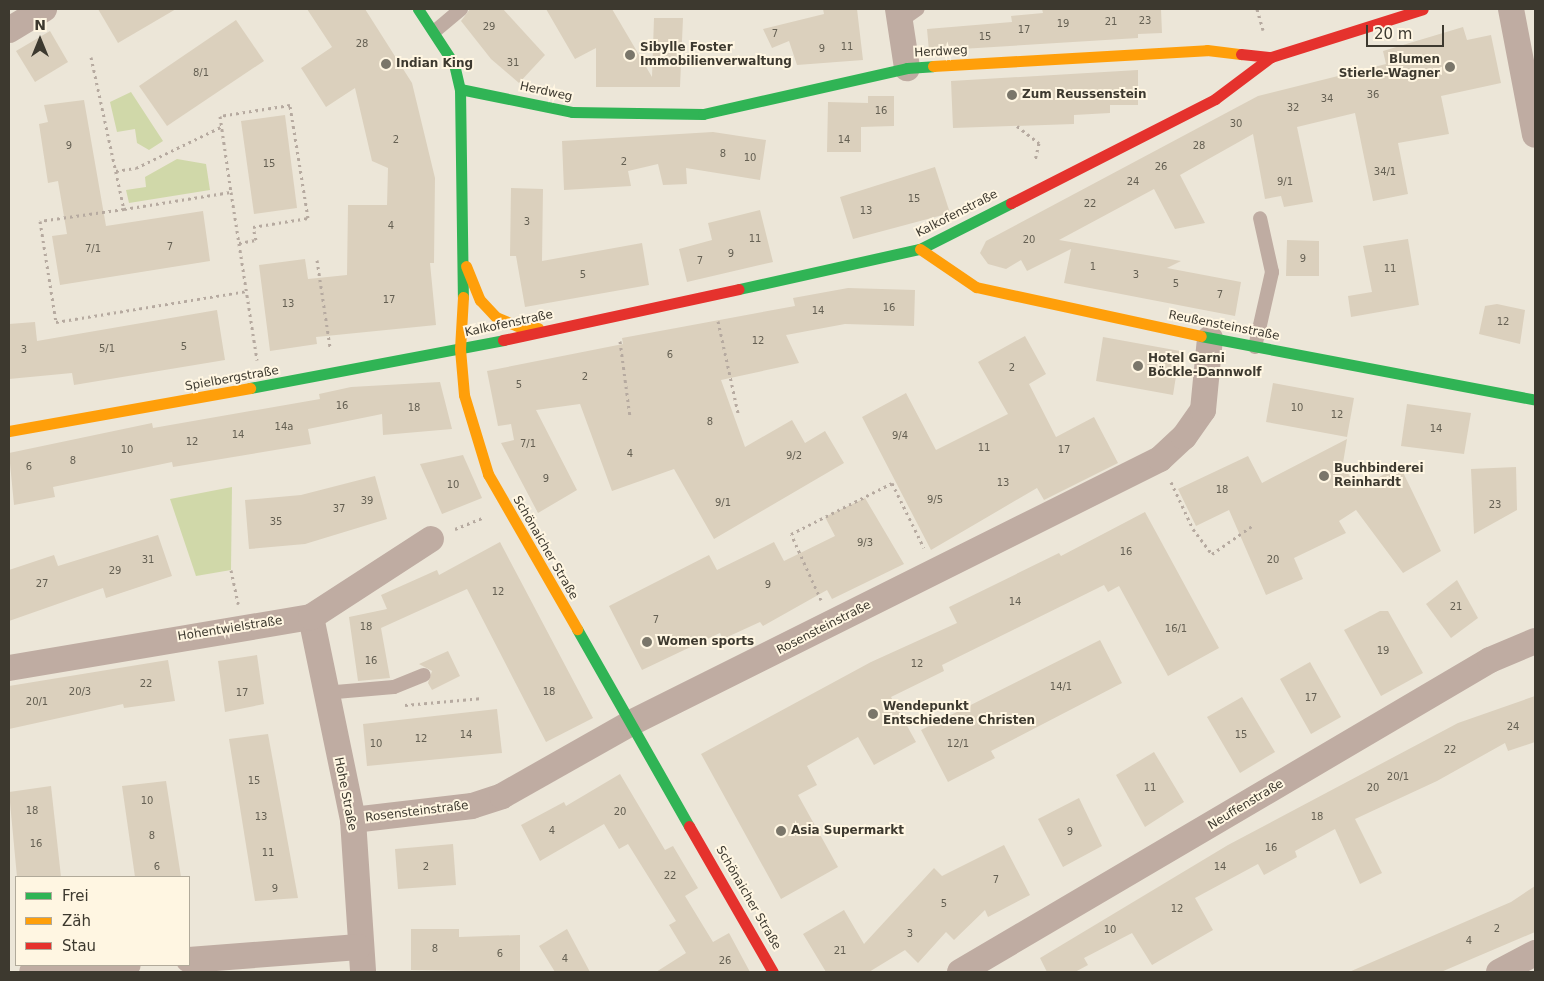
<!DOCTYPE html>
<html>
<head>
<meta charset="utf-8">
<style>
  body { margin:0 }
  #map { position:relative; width:1544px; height:981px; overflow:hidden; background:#ece6d8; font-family:"DejaVu Sans",sans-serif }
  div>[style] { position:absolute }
  .green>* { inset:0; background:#d0d8a9 }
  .building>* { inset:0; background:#dbd0bd }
  .path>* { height:3px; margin-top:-1.5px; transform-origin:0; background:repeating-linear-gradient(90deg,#b6aaa0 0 2.5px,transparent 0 6.5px) }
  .lane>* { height:14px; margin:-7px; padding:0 7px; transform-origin:7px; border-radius:7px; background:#bfaca2 }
  .street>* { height:26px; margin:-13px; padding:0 13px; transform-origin:13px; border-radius:13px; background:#bfaca2 }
  .fast>* { height:11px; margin:-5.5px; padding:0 5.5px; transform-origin:5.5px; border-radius:5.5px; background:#30b455 }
  .slow>* { height:11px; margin:-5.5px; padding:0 5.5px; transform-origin:5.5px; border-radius:5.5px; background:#ff9f0a }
  .jam>* { height:11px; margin:-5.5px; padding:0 5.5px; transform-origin:5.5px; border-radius:5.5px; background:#e5322d }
  .dots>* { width:14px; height:14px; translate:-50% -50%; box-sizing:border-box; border:2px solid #fff6e2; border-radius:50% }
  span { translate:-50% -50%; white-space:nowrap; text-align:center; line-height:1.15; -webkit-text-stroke:4px #fff6e2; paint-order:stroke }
  .number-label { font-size:10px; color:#656053 }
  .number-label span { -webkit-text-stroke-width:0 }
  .poi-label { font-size:12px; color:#3d392f; font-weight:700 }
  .left { translate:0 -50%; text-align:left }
  .right { translate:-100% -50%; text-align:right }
  .street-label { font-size:12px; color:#3d392f }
  .frame { position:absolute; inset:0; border:10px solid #3d392f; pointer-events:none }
  .legend { position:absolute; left:15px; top:876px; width:175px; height:90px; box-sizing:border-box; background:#fff6e2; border:1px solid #b1aa9a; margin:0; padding:6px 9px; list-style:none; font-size:15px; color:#3d392f }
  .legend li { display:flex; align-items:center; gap:10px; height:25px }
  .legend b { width:25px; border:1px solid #b1aa9a }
  .north { position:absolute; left:15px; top:15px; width:50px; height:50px; -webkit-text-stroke:4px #fff6e2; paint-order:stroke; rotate:0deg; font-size:14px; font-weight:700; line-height:20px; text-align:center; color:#3d392f }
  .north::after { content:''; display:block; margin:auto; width:18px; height:22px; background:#3d392f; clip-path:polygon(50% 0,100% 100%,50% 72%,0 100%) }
  .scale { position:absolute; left:1366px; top:25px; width:78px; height:22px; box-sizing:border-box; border:2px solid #3d392f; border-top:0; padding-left:6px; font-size:15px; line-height:18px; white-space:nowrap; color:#3d392f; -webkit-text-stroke:4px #fff6e2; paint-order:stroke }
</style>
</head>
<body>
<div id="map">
  <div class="green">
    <div style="clip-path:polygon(131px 92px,163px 141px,149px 150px,137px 143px,135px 129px,117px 132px,110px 102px)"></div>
    <div style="clip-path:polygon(177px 159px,206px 164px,210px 190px,129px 203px,126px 190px,146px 187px,145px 177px)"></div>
    <div style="clip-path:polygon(232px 487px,231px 570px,196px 576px,170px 499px)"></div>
  </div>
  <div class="building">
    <div style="clip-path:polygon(98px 9px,176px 9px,118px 43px)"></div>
    <div style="clip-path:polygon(307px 9px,365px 9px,412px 83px,435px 178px,434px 263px,430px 263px,436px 325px,316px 337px,317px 344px,270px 351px,259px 265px,305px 259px,308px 279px,347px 275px,348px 205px,387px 205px,388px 168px,372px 161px,355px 88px,326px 107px,301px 68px,332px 47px)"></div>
    <div style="clip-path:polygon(470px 9px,503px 9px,545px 55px,519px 83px,491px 59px,461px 21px)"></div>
    <div style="clip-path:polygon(546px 9px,612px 9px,652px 77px,654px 18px,683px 18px,680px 87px,596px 87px,596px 48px,575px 59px)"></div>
    <div style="clip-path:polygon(823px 9px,857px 9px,863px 60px,797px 65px,789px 41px,772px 48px,763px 29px,824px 14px)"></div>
    <div style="clip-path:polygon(1042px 9px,1161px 9px,1162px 33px,1138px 34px,1138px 38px,929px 51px,927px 29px,1012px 22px,1011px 16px,1043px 13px)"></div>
    <div style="clip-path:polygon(236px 20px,264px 61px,167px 126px,139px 86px)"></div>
    <div style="clip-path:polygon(1463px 27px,1467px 40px,1491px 35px,1501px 83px,1441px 96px,1449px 134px,1398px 143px,1408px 194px,1373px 201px,1355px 113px,1297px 127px,1313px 202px,1284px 207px,1281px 196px,1265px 199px,1253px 134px,1180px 175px,1205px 223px,1175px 229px,1154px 189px,1059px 240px,1181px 261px,1167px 268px,1241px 282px,1235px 316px,1064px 283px,1071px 249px,1027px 271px,1021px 260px,1006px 269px,988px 264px,980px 253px,986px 241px,1258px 96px,1386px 64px,1383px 51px)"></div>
    <div style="clip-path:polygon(50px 31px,68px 62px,35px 82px,16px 51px)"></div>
    <div style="clip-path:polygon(1138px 70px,1138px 105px,1110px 105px,1110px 113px,1074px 115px,1074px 124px,953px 128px,951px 81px)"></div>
    <div style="clip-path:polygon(868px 96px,894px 96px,894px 126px,861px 127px,861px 152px,827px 152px,828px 102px,868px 103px)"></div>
    <div style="clip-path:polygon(84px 100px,106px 226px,203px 211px,210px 261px,60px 285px,52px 236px,67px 234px,58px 181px,48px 183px,39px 124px,48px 122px,44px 105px)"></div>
    <div style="clip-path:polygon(285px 115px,297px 208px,254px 214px,241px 121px)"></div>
    <div style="clip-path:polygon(713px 132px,766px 140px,760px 180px,686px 168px,687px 184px,663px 185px,658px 164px,628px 171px,631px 186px,564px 190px,562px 141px)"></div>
    <div style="clip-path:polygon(935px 167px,950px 213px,853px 239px,840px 197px)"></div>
    <div style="clip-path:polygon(511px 188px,543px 189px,542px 261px,642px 243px,649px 285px,525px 307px,516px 256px,510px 256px)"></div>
    <div style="clip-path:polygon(760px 210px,773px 262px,687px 282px,679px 249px,712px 240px,708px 223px)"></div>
    <div style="clip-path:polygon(1408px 239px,1419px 305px,1351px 317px,1348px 296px,1372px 292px,1363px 246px)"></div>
    <div style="clip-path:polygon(1287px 240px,1319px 241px,1319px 276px,1286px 276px)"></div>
    <div style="clip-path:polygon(848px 288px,915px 290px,914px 326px,845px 324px,786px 335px,799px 363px,721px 380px,745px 447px,792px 420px,805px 443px,825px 431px,844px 463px,714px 539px,674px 469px,612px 491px,580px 404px,536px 410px,577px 490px,538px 513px,501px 443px,514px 440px,511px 424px,498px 426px,487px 371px,623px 344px,622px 338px,795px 306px,793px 298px)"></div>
    <div style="clip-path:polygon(1497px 304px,1525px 310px,1520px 344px,1479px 334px,1485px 306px)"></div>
    <div style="clip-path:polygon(217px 310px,225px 360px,74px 385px,72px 373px,9px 379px,9px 324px,35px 322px,37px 341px)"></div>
    <div style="clip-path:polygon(1025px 336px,1046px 374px,1029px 384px,1056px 437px,1094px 417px,1118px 463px,1044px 500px,1037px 488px,931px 550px,862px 417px,906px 393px,936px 450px,1008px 414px,978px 362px)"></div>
    <div style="clip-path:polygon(1103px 337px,1180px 351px,1173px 395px,1096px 381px)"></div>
    <div style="clip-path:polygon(440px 382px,452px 429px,383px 435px,382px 414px,308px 429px,311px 444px,173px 467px,172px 462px,53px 487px,55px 497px,14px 505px,9px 453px,152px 423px,153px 428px,320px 399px,319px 394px,351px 387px)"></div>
    <div style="clip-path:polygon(1273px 383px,1354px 398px,1347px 437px,1266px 422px)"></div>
    <div style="clip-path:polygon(1407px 404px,1471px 413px,1464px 454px,1401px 446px)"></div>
    <div style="clip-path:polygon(1347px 439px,1343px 463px,1356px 489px,1400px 466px,1441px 551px,1403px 573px,1356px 510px,1339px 521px,1346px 533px,1294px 558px,1303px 579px,1266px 595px,1229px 510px,1196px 526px,1178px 489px,1248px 456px,1262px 483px)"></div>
    <div style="clip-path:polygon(463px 455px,482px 498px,442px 514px,420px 464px)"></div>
    <div style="clip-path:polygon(1516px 467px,1517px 510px,1474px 534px,1471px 469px)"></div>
    <div style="clip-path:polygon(375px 476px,387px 519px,305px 544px,249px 549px,245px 500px,301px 495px)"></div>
    <div style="clip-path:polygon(865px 498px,904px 564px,832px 599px,827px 590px,763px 626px,760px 622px,723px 639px,720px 633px,642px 670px,609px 606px,709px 555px,717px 570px,774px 542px,784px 561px,835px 536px,825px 517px)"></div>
    <div style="clip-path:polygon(1145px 512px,1219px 648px,1168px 676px,1119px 586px,1108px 592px,1104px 585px,942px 665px,944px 671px,891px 697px,916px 742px,874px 765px,858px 737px,807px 766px,817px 785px,798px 795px,838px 867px,781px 899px,701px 754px,871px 662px,957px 623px,949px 607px,1059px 553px,1061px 556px)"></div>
    <div style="clip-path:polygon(158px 535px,172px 576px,106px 598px,103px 588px,9px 621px,9px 570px,54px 555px,58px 566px)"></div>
    <div style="clip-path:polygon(500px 542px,593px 718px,546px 742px,467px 589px,381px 628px,390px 678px,358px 681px,349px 617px,387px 609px,381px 595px,437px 570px,439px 575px)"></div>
    <div style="clip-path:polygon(1457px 580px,1478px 618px,1451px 638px,1426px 604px)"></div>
    <div style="clip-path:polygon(1380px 611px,1388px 611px,1423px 673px,1381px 696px,1344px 630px)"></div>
    <div style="clip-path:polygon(1100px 640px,1122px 683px,991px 751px,995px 758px,948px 782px,921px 730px)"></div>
    <div style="clip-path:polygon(448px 651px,460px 676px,432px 690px,428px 683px,432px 671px,419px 664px)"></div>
    <div style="clip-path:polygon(257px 655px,264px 704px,225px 712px,218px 661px)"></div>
    <div style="clip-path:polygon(168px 660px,175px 701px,124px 708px,123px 704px,9px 729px,9px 686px)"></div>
    <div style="clip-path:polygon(1310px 662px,1341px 717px,1311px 734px,1280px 679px)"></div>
    <div style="clip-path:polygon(1535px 696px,1535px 742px,1508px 751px,1505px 743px,1437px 781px,1355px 819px,1382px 873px,1360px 884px,1335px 829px,1295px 851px,1297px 857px,1264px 875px,1258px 864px,1195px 898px,1213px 930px,1152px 965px,1132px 933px,1084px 958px,1088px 965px,1075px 972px,1047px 972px,1040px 958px,1228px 845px,1458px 723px)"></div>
    <div style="clip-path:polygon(1242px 697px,1275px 752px,1240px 773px,1207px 717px)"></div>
    <div style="clip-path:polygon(497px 709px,502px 753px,367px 766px,363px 724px)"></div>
    <div style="clip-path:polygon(268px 734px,298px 898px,255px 901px,229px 739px)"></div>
    <div style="clip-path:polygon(1154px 752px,1184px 802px,1145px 827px,1116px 775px)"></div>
    <div style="clip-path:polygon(620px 774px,665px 850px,673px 846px,698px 888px,685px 896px,713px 942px,729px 933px,750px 972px,656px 972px,686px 953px,669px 925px,676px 921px,628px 844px,619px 849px,604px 824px,540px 861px,521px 825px,564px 802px,566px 806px)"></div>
    <div style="clip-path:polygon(166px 781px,181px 877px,135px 877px,122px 786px)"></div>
    <div style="clip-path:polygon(51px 786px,61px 877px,17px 877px,9px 792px)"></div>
    <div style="clip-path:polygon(1079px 798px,1102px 846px,1063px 867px,1038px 819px)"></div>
    <div style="clip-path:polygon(453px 844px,456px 885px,398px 889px,395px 849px)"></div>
    <div style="clip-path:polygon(1004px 845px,1030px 895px,988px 917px,985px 910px,954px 940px,946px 932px,918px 963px,905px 950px,869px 972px,826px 972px,803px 934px,844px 910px,864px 944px,934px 868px,942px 876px)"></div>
    <div style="clip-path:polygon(1535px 886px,1535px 932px,1441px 972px,1349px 972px,1511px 902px)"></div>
    <div style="clip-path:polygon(411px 929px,459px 929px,459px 937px,520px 935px,520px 972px,411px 970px)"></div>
    <div style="clip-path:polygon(567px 929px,590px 972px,555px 972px,539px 946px)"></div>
  </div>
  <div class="path">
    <div style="left:1257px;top:9px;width:22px;rotate:74deg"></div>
    <div style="left:91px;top:57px;width:156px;rotate:77.8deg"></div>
    <div style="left:124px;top:209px;width:108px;rotate:-9deg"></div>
    <div style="left:1017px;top:126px;width:28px;rotate:38deg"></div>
    <div style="left:1039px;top:143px;width:18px;rotate:103deg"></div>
    <div style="left:116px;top:171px;width:20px;rotate:-9deg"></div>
    <div style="left:136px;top:168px;width:94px;rotate:-25.8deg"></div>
    <div style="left:124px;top:209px;width:85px;rotate:171.9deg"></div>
    <div style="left:40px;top:221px;width:102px;rotate:81deg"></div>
    <div style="left:56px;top:322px;width:193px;rotate:-9.2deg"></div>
    <div style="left:239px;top:243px;width:17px;rotate:-10deg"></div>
    <div style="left:256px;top:240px;width:13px;rotate:-103deg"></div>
    <div style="left:253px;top:227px;width:56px;rotate:-9.3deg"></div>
    <div style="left:308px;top:218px;width:114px;rotate:-99.1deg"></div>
    <div style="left:290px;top:105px;width:71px;rotate:171.1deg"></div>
    <div style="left:220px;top:116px;width:77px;rotate:81.8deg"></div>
    <div style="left:231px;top:192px;width:170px;rotate:81.2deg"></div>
    <div style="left:317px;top:260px;width:88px;rotate:81.5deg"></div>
    <div style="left:718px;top:321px;width:94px;rotate:77.7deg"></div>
    <div style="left:620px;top:341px;width:77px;rotate:82.5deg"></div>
    <div style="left:1171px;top:482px;width:52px;rotate:64.9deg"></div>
    <div style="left:1193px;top:529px;width:31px;rotate:53deg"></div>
    <div style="left:1212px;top:554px;width:49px;rotate:-35deg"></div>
    <div style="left:455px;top:529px;width:31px;rotate:-22deg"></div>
    <div style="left:231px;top:570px;width:35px;rotate:78deg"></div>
    <div style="left:821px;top:600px;width:72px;rotate:-114.4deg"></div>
    <div style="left:791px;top:534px;width:113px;rotate:-26.8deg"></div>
    <div style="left:892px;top:483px;width:72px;rotate:63.8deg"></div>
    <div style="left:405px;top:705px;width:78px;rotate:-5.1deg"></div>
  </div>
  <div class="lane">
    <div style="left:902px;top:20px;width:19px;rotate:-35deg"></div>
    <div style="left:435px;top:31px;width:34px;rotate:-40deg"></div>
    <div style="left:1255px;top:347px;width:77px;rotate:-77.2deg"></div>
    <div style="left:1272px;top:272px;width:55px;rotate:-102.5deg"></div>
    <div style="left:324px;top:693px;width:70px;rotate:-4.9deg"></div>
    <div style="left:394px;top:687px;width:32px;rotate:-22deg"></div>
  </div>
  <div class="street">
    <div style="left:898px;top:9px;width:60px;rotate:81.3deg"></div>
    <div style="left:1511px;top:9px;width:128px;rotate:79.2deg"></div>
    <div style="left:9px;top:30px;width:41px;rotate:-31deg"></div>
    <div style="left:311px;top:617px;width:207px;rotate:78.3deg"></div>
    <div style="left:353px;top:820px;width:152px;rotate:86.2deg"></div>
    <div style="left:9px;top:668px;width:306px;rotate:-9.6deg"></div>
    <div style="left:311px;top:617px;width:143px;rotate:-33deg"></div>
    <div style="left:353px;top:820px;width:120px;rotate:-6.7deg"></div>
    <div style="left:472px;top:806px;width:32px;rotate:-18deg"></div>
    <div style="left:502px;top:796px;width:148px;rotate:-29.5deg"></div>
    <div style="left:631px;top:723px;width:591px;rotate:-26.52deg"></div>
    <div style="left:1160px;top:459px;width:33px;rotate:-43deg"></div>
    <div style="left:1184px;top:437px;width:33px;rotate:-55deg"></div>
    <div style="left:1203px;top:410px;width:72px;rotate:-84.4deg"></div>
    <div style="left:189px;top:960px;width:170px;rotate:-4.4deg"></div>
    <div style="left:32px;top:972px;width:96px;rotate:-4.2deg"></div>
    <div style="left:960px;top:972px;width:615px;rotate:-30.48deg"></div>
    <div style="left:1490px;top:660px;width:49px;rotate:-22.9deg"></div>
    <div style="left:1499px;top:972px;width:41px;rotate:-27.8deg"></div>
  </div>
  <div class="fast">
    <div style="left:418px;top:9px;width:66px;rotate:56.8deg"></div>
    <div style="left:454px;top:64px;width:26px;rotate:77deg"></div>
    <div style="left:460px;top:89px;width:208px;rotate:89.2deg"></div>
    <div style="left:460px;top:89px;width:114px;rotate:11.6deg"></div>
    <div style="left:572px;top:112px;width:131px;rotate:0.9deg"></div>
    <div style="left:703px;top:114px;width:209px;rotate:-12.7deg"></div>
    <div style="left:907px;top:68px;width:26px;rotate:-4deg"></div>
    <div style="left:739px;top:289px;width:185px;rotate:-12.5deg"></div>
    <div style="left:920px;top:249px;width:102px;rotate:-26.8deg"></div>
    <div style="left:1201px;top:336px;width:340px;rotate:10.8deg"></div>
    <div style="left:250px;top:388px;width:258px;rotate:-10.7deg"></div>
    <div style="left:577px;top:629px;width:227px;rotate:60.4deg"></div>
  </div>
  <div class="slow">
    <div style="left:933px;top:66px;width:274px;rotate:-3.3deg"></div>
    <div style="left:1207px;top:50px;width:34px;rotate:7deg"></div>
    <div style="left:920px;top:249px;width:68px;rotate:34.2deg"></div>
    <div style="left:976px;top:287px;width:230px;rotate:12.3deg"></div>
    <div style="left:466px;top:266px;width:37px;rotate:68deg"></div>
    <div style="left:480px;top:300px;width:23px;rotate:47deg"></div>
    <div style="left:496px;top:317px;width:28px;rotate:23deg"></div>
    <div style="left:522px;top:328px;width:16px"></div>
    <div style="left:463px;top:297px;width:52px;rotate:93.3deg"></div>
    <div style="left:460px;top:349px;width:46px;rotate:85deg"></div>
    <div style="left:464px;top:395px;width:83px;rotate:73.1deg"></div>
    <div style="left:488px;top:474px;width:179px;rotate:60.1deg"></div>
    <div style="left:9px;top:431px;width:245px;rotate:-10.1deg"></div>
  </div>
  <div class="jam">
    <div style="left:1241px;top:54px;width:30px;rotate:6deg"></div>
    <div style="left:1271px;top:57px;width:159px;rotate:-17.5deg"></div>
    <div style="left:1011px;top:203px;width:229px;rotate:-27deg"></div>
    <div style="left:1215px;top:99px;width:70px;rotate:-36.9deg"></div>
    <div style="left:503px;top:340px;width:241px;rotate:-12.2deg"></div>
    <div style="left:689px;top:826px;width:168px;rotate:60.1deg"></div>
  </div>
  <div class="dots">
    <div style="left:630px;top:55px;background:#7a766a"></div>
    <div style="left:386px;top:64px;background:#7a766a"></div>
    <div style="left:1450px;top:67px;background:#7a766a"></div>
    <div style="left:1012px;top:95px;background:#7a766a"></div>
    <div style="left:1138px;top:366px;background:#7a766a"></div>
    <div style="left:1324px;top:476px;background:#7a766a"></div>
    <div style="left:647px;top:642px;background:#7a766a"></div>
    <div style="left:873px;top:714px;background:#7a766a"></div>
    <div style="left:781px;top:831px;background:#7a766a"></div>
  </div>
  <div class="number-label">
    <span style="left:1145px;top:21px">23</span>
    <span style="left:1111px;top:22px">21</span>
    <span style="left:1063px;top:24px">19</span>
    <span style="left:489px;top:27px">29</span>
    <span style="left:1024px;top:30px">17</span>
    <span style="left:775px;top:34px">7</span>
    <span style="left:985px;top:37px">15</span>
    <span style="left:362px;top:44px">28</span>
    <span style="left:847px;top:47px">11</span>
    <span style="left:822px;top:49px">9</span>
    <span style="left:513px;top:63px">31</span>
    <span style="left:201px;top:73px">8/1</span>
    <span style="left:1373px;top:95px">36</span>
    <span style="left:1327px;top:99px">34</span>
    <span style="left:1293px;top:108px">32</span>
    <span style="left:881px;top:111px">16</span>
    <span style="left:1236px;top:124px">30</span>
    <span style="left:396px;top:140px">2</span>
    <span style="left:844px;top:140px">14</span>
    <span style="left:69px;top:146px">9</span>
    <span style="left:1199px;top:146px">28</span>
    <span style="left:723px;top:154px">8</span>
    <span style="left:750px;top:158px">10</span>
    <span style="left:624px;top:162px">2</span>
    <span style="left:269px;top:164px">15</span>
    <span style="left:1161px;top:167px">26</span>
    <span style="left:1385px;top:172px">34/1</span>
    <span style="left:1133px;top:182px">24</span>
    <span style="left:1285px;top:182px">9/1</span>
    <span style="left:914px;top:199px">15</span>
    <span style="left:1090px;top:204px">22</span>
    <span style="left:866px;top:211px">13</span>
    <span style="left:527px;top:222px">3</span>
    <span style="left:391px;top:226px">4</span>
    <span style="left:755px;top:239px">11</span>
    <span style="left:1029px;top:240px">20</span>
    <span style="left:170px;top:247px">7</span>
    <span style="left:93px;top:249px">7/1</span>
    <span style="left:731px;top:254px">9</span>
    <span style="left:1303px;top:259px">9</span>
    <span style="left:700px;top:261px">7</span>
    <span style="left:1093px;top:267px">1</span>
    <span style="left:1390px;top:269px">11</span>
    <span style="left:583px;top:275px">5</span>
    <span style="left:1136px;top:275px">3</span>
    <span style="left:1176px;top:284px">5</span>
    <span style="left:1220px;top:295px">7</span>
    <span style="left:389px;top:300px">17</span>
    <span style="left:288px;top:304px">13</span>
    <span style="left:889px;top:308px">16</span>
    <span style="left:818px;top:311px">14</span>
    <span style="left:1503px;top:322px">12</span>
    <span style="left:758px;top:341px">12</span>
    <span style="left:184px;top:347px">5</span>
    <span style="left:107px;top:349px">5/1</span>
    <span style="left:24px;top:350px">3</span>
    <span style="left:670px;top:355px">6</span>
    <span style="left:1012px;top:368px">2</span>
    <span style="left:585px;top:377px">2</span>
    <span style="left:519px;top:385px">5</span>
    <span style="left:342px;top:406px">16</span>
    <span style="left:414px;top:408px">18</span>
    <span style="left:1297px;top:408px">10</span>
    <span style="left:1337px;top:415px">12</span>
    <span style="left:710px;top:422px">8</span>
    <span style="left:284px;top:427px">14a</span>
    <span style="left:1436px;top:429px">14</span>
    <span style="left:238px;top:435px">14</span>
    <span style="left:900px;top:436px">9/4</span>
    <span style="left:192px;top:442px">12</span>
    <span style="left:528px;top:444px">7/1</span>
    <span style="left:984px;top:448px">11</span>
    <span style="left:127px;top:450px">10</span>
    <span style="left:1064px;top:450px">17</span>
    <span style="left:630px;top:454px">4</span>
    <span style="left:794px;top:456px">9/2</span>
    <span style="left:73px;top:461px">8</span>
    <span style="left:29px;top:467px">6</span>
    <span style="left:546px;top:479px">9</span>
    <span style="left:1003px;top:483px">13</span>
    <span style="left:453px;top:485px">10</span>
    <span style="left:1222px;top:490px">18</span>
    <span style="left:935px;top:500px">9/5</span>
    <span style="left:367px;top:501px">39</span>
    <span style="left:723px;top:503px">9/1</span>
    <span style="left:1495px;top:505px">23</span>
    <span style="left:339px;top:509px">37</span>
    <span style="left:276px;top:522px">35</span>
    <span style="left:865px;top:543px">9/3</span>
    <span style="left:1126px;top:552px">16</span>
    <span style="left:148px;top:560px">31</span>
    <span style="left:1273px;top:560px">20</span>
    <span style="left:115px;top:571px">29</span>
    <span style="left:42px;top:584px">27</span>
    <span style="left:768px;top:585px">9</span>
    <span style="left:498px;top:592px">12</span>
    <span style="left:1015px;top:602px">14</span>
    <span style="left:1456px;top:607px">21</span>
    <span style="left:656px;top:620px">7</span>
    <span style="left:366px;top:627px">18</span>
    <span style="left:1176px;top:629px">16/1</span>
    <span style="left:1383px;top:651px">19</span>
    <span style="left:371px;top:661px">16</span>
    <span style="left:917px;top:664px">12</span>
    <span style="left:146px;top:684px">22</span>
    <span style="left:1061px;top:687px">14/1</span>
    <span style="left:80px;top:692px">20/3</span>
    <span style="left:549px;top:692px">18</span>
    <span style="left:242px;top:693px">17</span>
    <span style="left:1311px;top:698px">17</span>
    <span style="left:37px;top:702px">20/1</span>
    <span style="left:1513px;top:727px">24</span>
    <span style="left:466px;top:735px">14</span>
    <span style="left:1241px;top:735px">15</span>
    <span style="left:421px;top:739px">12</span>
    <span style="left:376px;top:744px">10</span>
    <span style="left:958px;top:744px">12/1</span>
    <span style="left:1450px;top:750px">22</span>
    <span style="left:1398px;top:777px">20/1</span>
    <span style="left:254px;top:781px">15</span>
    <span style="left:1150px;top:788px">11</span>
    <span style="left:1373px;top:788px">20</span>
    <span style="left:147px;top:801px">10</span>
    <span style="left:32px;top:811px">18</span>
    <span style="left:620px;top:812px">20</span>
    <span style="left:261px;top:817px">13</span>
    <span style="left:1317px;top:817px">18</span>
    <span style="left:552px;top:831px">4</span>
    <span style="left:1070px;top:832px">9</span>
    <span style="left:152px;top:836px">8</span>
    <span style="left:36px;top:844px">16</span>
    <span style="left:1271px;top:848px">16</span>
    <span style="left:268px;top:853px">11</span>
    <span style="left:157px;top:867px">6</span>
    <span style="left:426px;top:867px">2</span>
    <span style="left:1220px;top:867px">14</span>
    <span style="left:670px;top:876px">22</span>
    <span style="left:996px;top:880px">7</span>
    <span style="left:275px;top:889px">9</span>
    <span style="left:944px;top:904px">5</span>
    <span style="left:1177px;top:909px">12</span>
    <span style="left:1497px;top:929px">2</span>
    <span style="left:1110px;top:930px">10</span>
    <span style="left:910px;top:934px">3</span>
    <span style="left:1469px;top:941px">4</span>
    <span style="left:435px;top:949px">8</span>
    <span style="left:840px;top:951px">21</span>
    <span style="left:500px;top:954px">6</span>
    <span style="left:565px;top:959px">4</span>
    <span style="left:725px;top:961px">26</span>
  </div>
  <div class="poi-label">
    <span class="left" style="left:640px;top:55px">Sibylle Foster<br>Immobilienverwaltung</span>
    <span class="right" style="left:1440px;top:67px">Blumen<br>Stierle-Wagner</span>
    <span class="left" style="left:396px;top:64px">Indian King</span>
    <span class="left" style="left:1022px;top:95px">Zum Reussenstein</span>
    <span class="left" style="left:1148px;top:366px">Hotel Garni<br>Böckle-Dannwolf</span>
    <span class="left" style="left:1334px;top:476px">Buchbinderei<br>Reinhardt</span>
    <span class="left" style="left:657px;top:642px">Women sports</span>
    <span class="left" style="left:883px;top:714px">Wendepunkt<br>Entschiedene Christen</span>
    <span class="left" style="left:791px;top:831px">Asia Supermarkt</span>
  </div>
  <div class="street-label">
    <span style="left:941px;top:52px;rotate:-3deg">Herdweg</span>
    <span style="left:546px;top:92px;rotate:12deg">Herdweg</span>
    <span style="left:957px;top:214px;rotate:-27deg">Kalkofenstraße</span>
    <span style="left:509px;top:324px;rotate:-12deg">Kalkofenstraße</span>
    <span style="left:1224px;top:326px;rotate:11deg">Reußensteinstraße</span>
    <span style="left:232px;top:379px;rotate:-10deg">Spielbergstraße</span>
    <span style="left:545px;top:548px;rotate:60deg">Schönaicher Straße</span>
    <span style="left:824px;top:628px;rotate:-27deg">Rosensteinstraße</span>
    <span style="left:230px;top:629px;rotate:-9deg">Hohentwielstraße</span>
    <span style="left:345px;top:794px;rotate:79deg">Hohe Straße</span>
    <span style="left:1246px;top:805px;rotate:-31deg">Neuffenstraße</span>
    <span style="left:417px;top:812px;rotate:-7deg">Rosensteinstraße</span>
    <span style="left:748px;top:898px;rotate:60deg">Schönaicher Straße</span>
  </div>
  <div class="frame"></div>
  <ul class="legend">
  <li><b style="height:6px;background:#30b455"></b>Frei</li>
  <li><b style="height:6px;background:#ff9f0a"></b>Zäh</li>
  <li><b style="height:6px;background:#e5322d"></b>Stau</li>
  </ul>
  <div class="north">N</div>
  <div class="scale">20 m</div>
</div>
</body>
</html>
